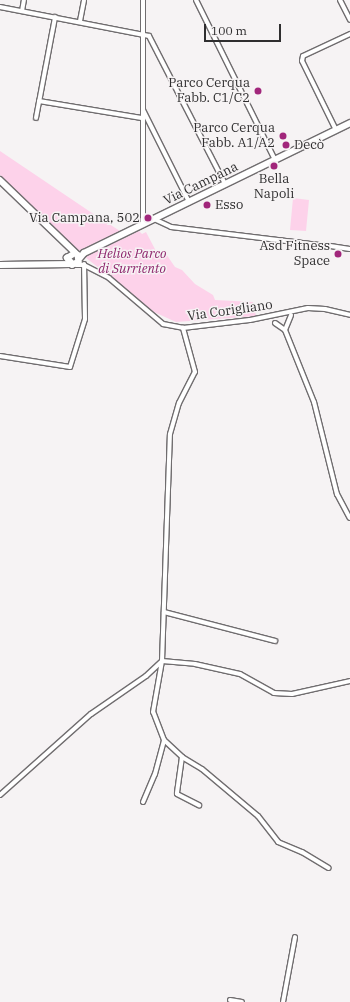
<!DOCTYPE html>
<html>
<head>
<meta charset="utf-8">
<style>
  body { margin:0 }
  #map { position:relative; width:350px; height:1002px; overflow:hidden; background:#f6f3f4; font-family:"IBM Plex Serif",serif }
  div>[style] { position:absolute }
  .green>* { inset:0; background:#fdd2ea }
  .roads { filter:drop-shadow(1px 0 #706d6f) drop-shadow(-1px 0 #706d6f) drop-shadow(0 1px #706d6f) drop-shadow(0 -1px #706d6f) }
  .street>* { height:4px; margin:-2px; padding:0 2px; transform-origin:2px; border-radius:2px; background:#fff }
  .secondary>* { height:5.5px; margin:-2.75px; padding:0 2.75px; transform-origin:2.75px; border-radius:2.75px; background:#fff }
  .dots>* { width:11px; height:11px; translate:-50% -50%; box-sizing:border-box; border:2px solid #f6f3f4; border-radius:50% }
  span { translate:-50% -50%; white-space:nowrap; text-align:center; line-height:1.15; -webkit-text-stroke:3px #f6f3f4; paint-order:stroke }
  .poi-label { font-size:13px; color:#2f2e2f }
  .right { translate:-100% -50%; text-align:right }
  .left { translate:0 -50%; text-align:left }
  .street-label { font-size:13px; color:#2f2e2f }
  .park-label { font-size:13px; color:#8e266d; font-style:italic }
  .scale { position:absolute; left:204px; top:24px; width:77px; height:18px; box-sizing:border-box; border:2px solid #2f2e2f; border-top:0; padding-left:5px; font-size:12px; line-height:14px; white-space:nowrap; color:#2f2e2f; -webkit-text-stroke:3px #f6f3f4; paint-order:stroke }
</style>
</head>
<body>
<div id="map">
  <div class="green">
    <div style="clip-path:polygon(0 151px,89px 211px,120px 231px,78px 251px,0 175px)"></div>
    <div style="clip-path:polygon(293px 198px,309px 200px,306px 231px,290px 230px)"></div>
    <div style="clip-path:polygon(139px 231px,142px 234px,146px 232px,157px 253px,164px 251px,175px 267px,182px 270px,195px 284px,213px 295px,215px 300px,253px 302px,256px 316px,176px 322px,154px 312px,85px 257px)"></div>
  </div>
  <div class="roads">
    <div class="street">
      <div style="left:143px;top:0;width:224px;rotate:90deg"></div>
      <div style="left:196px;top:0;width:178px;rotate:63.7deg"></div>
      <div style="left:340px;top:0;width:22px;rotate:63deg"></div>
      <div style="left:0;top:7px;width:152px;rotate:11deg"></div>
      <div style="left:149px;top:36px;width:166px;rotate:62.8deg"></div>
      <div style="left:22px;top:11px;width:11px;rotate:-80deg"></div>
      <div style="left:80px;top:21px;width:21px;rotate:-79deg"></div>
      <div style="left:39px;top:101px;width:104px;rotate:9.4deg"></div>
      <div style="left:143px;top:110px;width:103px;rotate:63.4deg"></div>
      <div style="left:36px;top:118px;width:103px;rotate:-79.3deg"></div>
      <div style="left:336px;top:130px;width:77px;rotate:-116.2deg"></div>
      <div style="left:302px;top:61px;width:5px;rotate:-79deg"></div>
      <div style="left:303px;top:56px;width:52px;rotate:-25.1deg"></div>
      <div style="left:154px;top:219px;width:19px;rotate:25deg"></div>
      <div style="left:171px;top:227px;width:149px;rotate:6.9deg"></div>
      <div style="left:324px;top:245px;width:26px;rotate:9deg"></div>
      <div style="left:76px;top:265px;width:8px"></div>
      <div style="left:84px;top:265px;width:28px;rotate:27deg"></div>
      <div style="left:109px;top:278px;width:71px;rotate:40.4deg"></div>
      <div style="left:163px;top:324px;width:20px;rotate:11deg"></div>
      <div style="left:183px;top:328px;width:67px;rotate:-6.8deg"></div>
      <div style="left:250px;top:320px;width:59px;rotate:-11.7deg"></div>
      <div style="left:308px;top:308px;width:17px;rotate:3deg"></div>
      <div style="left:325px;top:309px;width:26px;rotate:13deg"></div>
      <div style="left:275px;top:323px;width:12px;rotate:35deg"></div>
      <div style="left:285px;top:330px;width:78px;rotate:68.1deg"></div>
      <div style="left:314px;top:402px;width:95px;rotate:76deg"></div>
      <div style="left:337px;top:494px;width:27px;rotate:62deg"></div>
      <div style="left:285px;top:330px;width:16px;rotate:-68deg"></div>
      <div style="left:0;top:356px;width:71px;rotate:8.9deg"></div>
      <div style="left:70px;top:367px;width:50px;rotate:-72.6deg"></div>
      <div style="left:85px;top:319px;width:55px;rotate:-91deg"></div>
      <div style="left:164px;top:612px;width:115px;rotate:14.6deg"></div>
      <div style="left:164px;top:740px;width:25px;rotate:43deg"></div>
      <div style="left:182px;top:757px;width:37px;rotate:98deg"></div>
      <div style="left:177px;top:794px;width:25px;rotate:27deg"></div>
      <div style="left:182px;top:757px;width:23px;rotate:31deg"></div>
      <div style="left:202px;top:769px;width:73px;rotate:40deg"></div>
      <div style="left:258px;top:816px;width:33px;rotate:52deg"></div>
      <div style="left:278px;top:842px;width:26px;rotate:23deg"></div>
      <div style="left:302px;top:852px;width:31px;rotate:31deg"></div>
      <div style="left:0;top:795px;width:122px;rotate:-41.7deg"></div>
      <div style="left:91px;top:714px;width:67px;rotate:-34.6deg"></div>
      <div style="left:146px;top:676px;width:22px;rotate:-43deg"></div>
      <div style="left:162px;top:661px;width:227px;rotate:-88deg"></div>
      <div style="left:170px;top:434px;width:32px;rotate:-74deg"></div>
      <div style="left:179px;top:403px;width:35px;rotate:-63deg"></div>
      <div style="left:195px;top:372px;width:46px;rotate:-105.3deg"></div>
      <div style="left:143px;top:802px;width:30px;rotate:-67deg"></div>
      <div style="left:155px;top:774px;width:35px;rotate:-75deg"></div>
      <div style="left:164px;top:740px;width:30px;rotate:-111deg"></div>
      <div style="left:153px;top:712px;width:52px;rotate:-80deg"></div>
      <div style="left:162px;top:661px;width:33px;rotate:5deg"></div>
      <div style="left:195px;top:664px;width:46px;rotate:12.5deg"></div>
      <div style="left:240px;top:674px;width:39px;rotate:29deg"></div>
      <div style="left:274px;top:693px;width:18px;rotate:3deg"></div>
      <div style="left:292px;top:694px;width:59px;rotate:-12.6deg"></div>
      <div style="left:230px;top:1000px;width:12px;rotate:9deg"></div>
      <div style="left:283px;top:1002px;width:66px;rotate:-79.5deg"></div>
    </div>
    <div class="secondary">
      <div style="left:0;top:180px;width:108px;rotate:43.9deg"></div>
      <div style="left:78px;top:255px;width:7px;rotate:82deg"></div>
      <div style="left:79px;top:262px;width:7px;rotate:153deg"></div>
      <div style="left:73px;top:265px;width:9px;rotate:-131deg"></div>
      <div style="left:67px;top:258px;width:9px;rotate:-32deg"></div>
      <div style="left:80px;top:258px;width:6px;rotate:-51deg"></div>
      <div style="left:84px;top:253px;width:296px;rotate:-26deg"></div>
      <div style="left:0;top:265px;width:71px;rotate:-0.8deg"></div>
    </div>
  </div>
  <div class="dots">
    <div style="left:258px;top:91px;background:#a1267b"></div>
    <div style="left:283px;top:136px;background:#a1267b"></div>
    <div style="left:286px;top:145px;background:#a1267b"></div>
    <div style="left:274px;top:166px;background:#a1267b"></div>
    <div style="left:207px;top:205px;background:#a1267b"></div>
    <div style="left:148px;top:218px;background:#a1267b"></div>
    <div style="left:338px;top:254px;background:#a1267b"></div>
  </div>
  <div class="poi-label">
    <span class="right" style="left:250px;top:91px">Parco Cerqua<br>Fabb. C1/C2</span>
    <span class="right" style="left:275px;top:136px">Parco Cerqua<br>Fabb. A1/A2</span>
    <span class="left" style="left:294px;top:145px">Decò</span>
    <span style="left:274px;top:187px">Bella<br>Napoli</span>
    <span class="left" style="left:215px;top:205px">Esso</span>
    <span class="right" style="left:140px;top:218px">Via Campana, 502</span>
    <span class="right" style="left:330px;top:254px">Asd Fitness<br>Space</span>
  </div>
  <div class="street-label">
    <span style="left:201px;top:184px;rotate:-26deg">Via Campana</span>
    <span style="left:230px;top:311px;rotate:-8deg">Via Corigliano</span>
  </div>
  <div class="park-label">
    <span style="left:132px;top:262px">Helios Parco<br>di Surriento</span>
  </div>
  <div class="scale">100 m</div>
</div>
</body>
</html>
